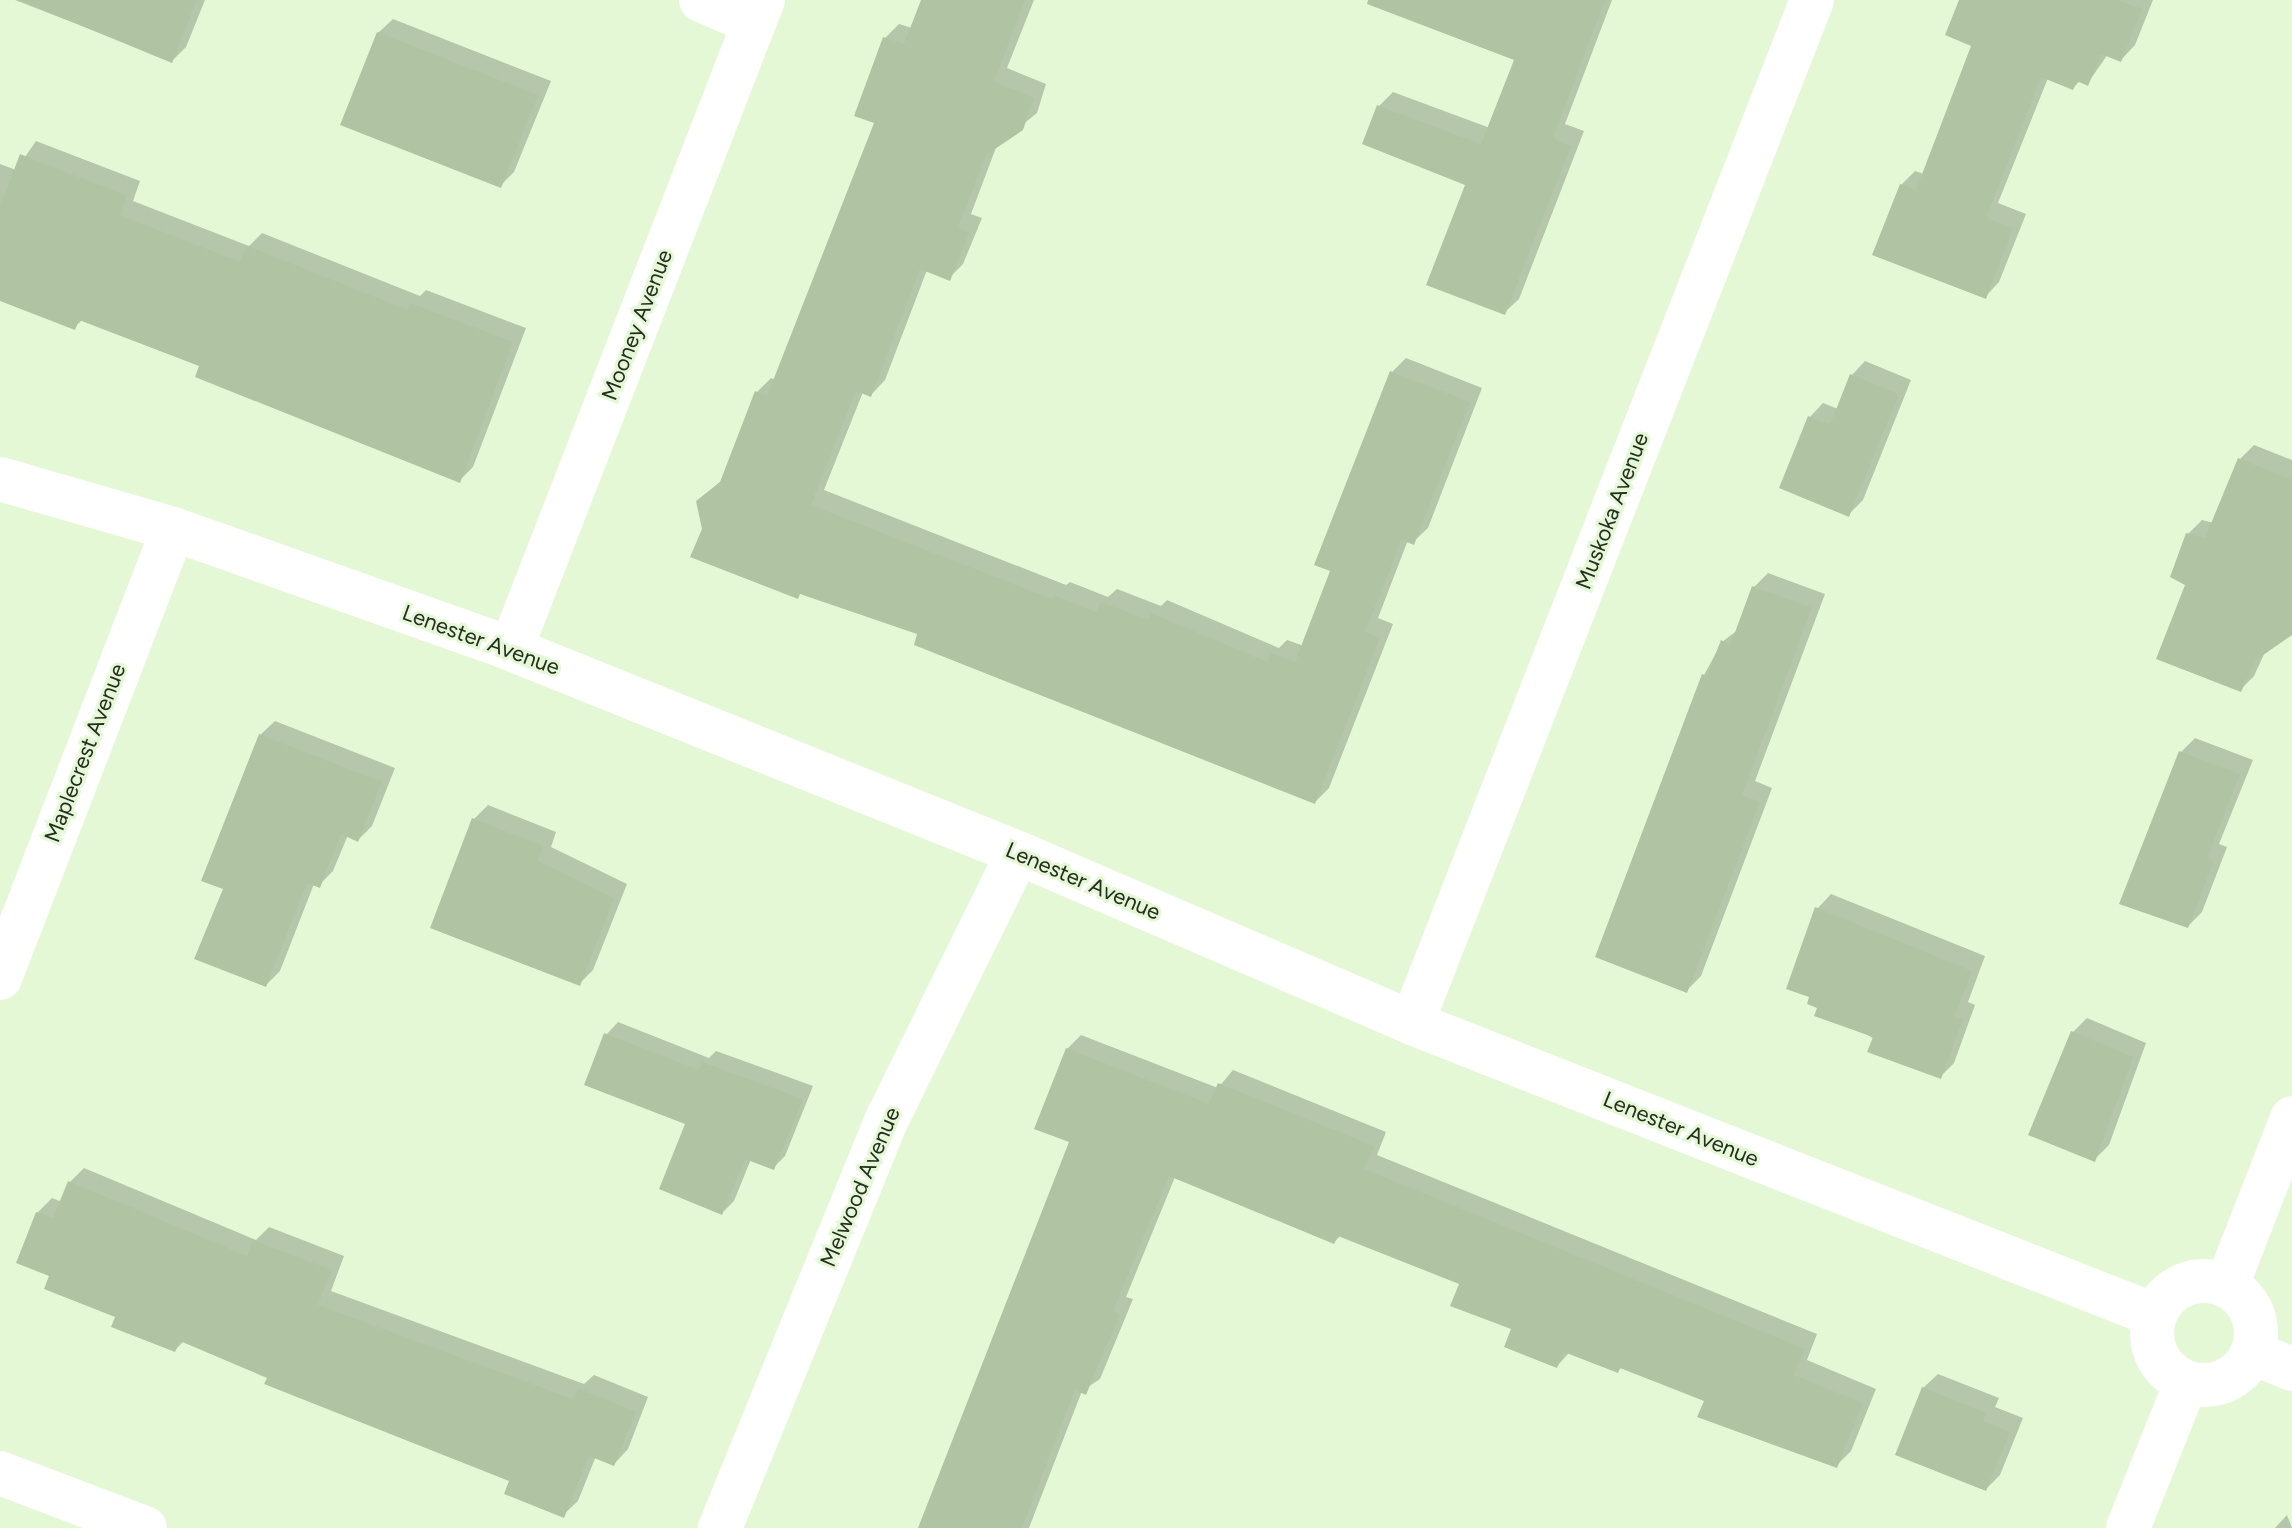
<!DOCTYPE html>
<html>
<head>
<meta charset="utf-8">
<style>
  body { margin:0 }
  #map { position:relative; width:2292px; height:1528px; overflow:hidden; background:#e4f8d6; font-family:Figtree,sans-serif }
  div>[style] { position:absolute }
  .shadow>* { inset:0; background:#0003 }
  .building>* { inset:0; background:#b0c4a3 }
  .street>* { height:44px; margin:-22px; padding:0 22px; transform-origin:22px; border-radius:22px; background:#fff }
  .secondary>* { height:44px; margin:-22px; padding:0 22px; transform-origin:22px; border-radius:22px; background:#fff }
  .secondary>.ring { margin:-22px; padding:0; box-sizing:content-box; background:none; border:44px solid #fff; border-radius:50% }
  span { translate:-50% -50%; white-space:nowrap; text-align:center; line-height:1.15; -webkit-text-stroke:6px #e4f8d6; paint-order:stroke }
  .street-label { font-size:22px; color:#262d21 }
</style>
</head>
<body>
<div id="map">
  <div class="shadow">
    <div style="clip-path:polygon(15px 0,205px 0,186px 47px,172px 61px)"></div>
    <div style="clip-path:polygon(923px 0,1034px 0,1007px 68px,1046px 84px,1037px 113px,997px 145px,971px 214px,982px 218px,963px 264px,949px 278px,927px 270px,885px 380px,871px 395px,863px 392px,824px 490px,1066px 585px,1070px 582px,1108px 597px,1117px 589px,1161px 606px,1167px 600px,1279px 648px,1287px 640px,1304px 646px,1332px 570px,1392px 372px,1406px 358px,1482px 388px,1428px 528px,1413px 542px,1408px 540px,1378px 618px,1393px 624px,1329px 788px,1315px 802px,920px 633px,704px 529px,698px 502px,723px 479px,757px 392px,771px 378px,776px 380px,877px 122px,885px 38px,899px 24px,912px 28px)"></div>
    <div style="clip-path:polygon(1450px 0,1612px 0,1565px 124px,1584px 131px,1519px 299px,1504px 313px,1468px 184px,1379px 106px,1393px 92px,1490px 128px,1517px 59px)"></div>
    <div style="clip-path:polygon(1962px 0,2153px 0,2135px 45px,2121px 60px,2108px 54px,2088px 83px,2081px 80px,2073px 88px,2048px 78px,1998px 203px,2026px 214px,1999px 282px,1985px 297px,1901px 185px,1915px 171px,1924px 174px,1974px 45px)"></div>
    <div style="clip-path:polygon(393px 19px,551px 81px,514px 172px,500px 186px,378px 33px)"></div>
    <div style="clip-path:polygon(36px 141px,140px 181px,133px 201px,249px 246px,262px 233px,420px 296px,426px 290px,526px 328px,473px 467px,459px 481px,201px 365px,83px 319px,75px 327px,0 299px,0 164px,16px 170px)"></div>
    <div style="clip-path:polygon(1865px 361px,1911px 380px,1863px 500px,1849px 514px,1809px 418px,1823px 403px,1838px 409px,1851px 376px)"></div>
    <div style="clip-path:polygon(2254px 445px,2292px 460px,2292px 633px,2266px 650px,2254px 676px,2240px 690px,2188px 584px,2188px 534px,2202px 520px,2214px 523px,2240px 459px)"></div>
    <div style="clip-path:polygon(1768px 573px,1825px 594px,1755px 781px,1772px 788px,1701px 976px,1687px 990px,1704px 675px,1722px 642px,1739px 629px,1754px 587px)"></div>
    <div style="clip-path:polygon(275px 721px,395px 768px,372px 826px,358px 840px,348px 835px,333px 871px,319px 885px,314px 884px,280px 971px,266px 985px,225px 888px,260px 735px)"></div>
    <div style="clip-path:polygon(2195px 738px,2253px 760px,2219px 844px,2227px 847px,2202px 912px,2188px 926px,2181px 752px)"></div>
    <div style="clip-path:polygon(488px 805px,556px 832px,551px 847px,627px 884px,593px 970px,579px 984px,474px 819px)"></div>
    <div style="clip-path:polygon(1831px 894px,1985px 956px,1968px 1002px,1975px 1005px,1954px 1063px,1940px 1077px,1819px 1007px,1817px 909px)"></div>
    <div style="clip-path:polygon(2087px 1018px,2146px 1043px,2109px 1145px,2095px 1159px,2073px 1032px)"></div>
    <div style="clip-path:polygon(618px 1022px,709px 1058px,716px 1051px,813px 1086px,785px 1156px,773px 1168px,751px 1159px,734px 1201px,722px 1213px,688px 1123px,606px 1035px)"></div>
    <div style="clip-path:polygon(1081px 1035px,1218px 1088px,1233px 1070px,1386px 1132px,1377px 1155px,1817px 1334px,1807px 1360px,1876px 1389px,1851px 1451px,1836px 1466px,1700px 1416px,1707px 1400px,1622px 1367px,1618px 1371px,1570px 1352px,1557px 1366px,1462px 1282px,1341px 1235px,1334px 1242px,1175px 1177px,1126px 1297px,1133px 1299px,1100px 1379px,1082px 1391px,1029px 1528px,921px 1528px,1071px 1141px,1067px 1049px)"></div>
    <div style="clip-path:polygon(84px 1168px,256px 1240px,269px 1227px,344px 1256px,331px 1291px,584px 1384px,594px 1375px,648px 1397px,628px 1449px,614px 1464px,596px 1456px,578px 1501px,563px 1515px,512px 1480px,269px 1376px,184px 1341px,175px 1350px,52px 1275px,37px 1213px,52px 1198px,62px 1202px,70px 1182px)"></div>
    <div style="clip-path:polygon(1938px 1374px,1999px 1398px,1995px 1407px,2023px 1418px,2000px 1475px,1986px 1489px,1923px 1388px)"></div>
    <div style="clip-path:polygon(2287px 1515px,2292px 1528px,2275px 1528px)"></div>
  </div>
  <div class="building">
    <div style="clip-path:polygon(19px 0,197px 0,172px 63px)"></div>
    <div style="clip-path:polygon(921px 0,1025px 0,994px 82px,1034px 98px,1023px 130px,986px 155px,958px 228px,969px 233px,950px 281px,920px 269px,871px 397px,856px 391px,811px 505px,1052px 599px,1054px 595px,1096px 612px,1101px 602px,1148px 620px,1151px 613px,1267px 662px,1271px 653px,1295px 662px,1330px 571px,1314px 565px,1390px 371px,1470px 402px,1414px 545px,1402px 540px,1365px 632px,1380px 638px,1315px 804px,914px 645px,917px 634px,800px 594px,798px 599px,690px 557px,702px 529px,696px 501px,720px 482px,755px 391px,767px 396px,874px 123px,854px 116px,883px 37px,904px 44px)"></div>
    <div style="clip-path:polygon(1368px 0,1605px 0,1553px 138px,1571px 146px,1505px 315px,1426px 285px,1465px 185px,1362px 144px,1377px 105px,1481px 144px,1514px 60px,1367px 4px)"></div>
    <div style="clip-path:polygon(1959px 0,2117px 0,2142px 9px,2121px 62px,2101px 54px,2088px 86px,2077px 81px,2073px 90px,2041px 77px,1986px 218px,2013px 228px,1986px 299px,1872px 255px,1900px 184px,1916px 190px,1971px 46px,1945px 35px)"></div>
    <div style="clip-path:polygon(377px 32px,538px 95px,501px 188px,340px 125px)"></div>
    <div style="clip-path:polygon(20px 154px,127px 196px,120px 215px,240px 262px,247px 246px,407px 310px,410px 303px,513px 342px,460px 483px,195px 377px,199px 366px,79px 320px,75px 330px,0 301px,0 207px)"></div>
    <div style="clip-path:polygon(1850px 374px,1899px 394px,1849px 517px,1779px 488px,1808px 416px,1830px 425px)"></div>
    <div style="clip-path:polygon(2238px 458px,2292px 480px,2292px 635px,2256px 660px,2241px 692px,2156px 659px,2185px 585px,2170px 577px,2186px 533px,2205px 538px)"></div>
    <div style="clip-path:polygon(1752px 586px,1812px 608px,1742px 795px,1760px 802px,1687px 993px,1595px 957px,1702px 674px,1707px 676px,1721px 640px,1730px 646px)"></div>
    <div style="clip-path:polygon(259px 734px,382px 782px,358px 842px,341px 834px,320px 888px,307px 883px,266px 987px,194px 959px,223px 889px,201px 881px)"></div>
    <div style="clip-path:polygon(2179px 751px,2240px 774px,2207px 858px,2214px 861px,2188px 928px,2119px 904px)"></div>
    <div style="clip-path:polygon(472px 818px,543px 846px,538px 861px,614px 898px,580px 986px,430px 928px)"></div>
    <div style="clip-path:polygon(1815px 907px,1972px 971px,1955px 1016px,1963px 1019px,1941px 1079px,1867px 1052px,1873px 1037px,1814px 1016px,1817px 1008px,1807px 1004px,1809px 997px,1786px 989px)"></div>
    <div style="clip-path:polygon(2071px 1031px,2133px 1057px,2095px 1162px,2028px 1135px)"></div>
    <div style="clip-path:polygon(604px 1033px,699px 1070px,702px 1062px,803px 1099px,774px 1170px,745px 1159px,722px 1215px,659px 1189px,685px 1124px,584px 1085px)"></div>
    <div style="clip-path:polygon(1066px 1048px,1209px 1104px,1218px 1083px,1374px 1146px,1364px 1169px,1805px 1349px,1794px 1375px,1863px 1403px,1837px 1468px,1697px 1417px,1704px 1401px,1620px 1368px,1618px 1373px,1564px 1352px,1557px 1368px,1504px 1347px,1511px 1329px,1450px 1306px,1459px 1284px,1338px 1236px,1334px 1244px,1169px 1176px,1113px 1311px,1120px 1314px,1086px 1395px,1075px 1390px,1022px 1528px,918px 1528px,1069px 1142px,1034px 1129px)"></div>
    <div style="clip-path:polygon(68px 1181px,247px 1256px,253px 1240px,332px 1270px,318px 1305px,573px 1399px,578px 1388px,636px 1412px,614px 1466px,589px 1456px,564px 1518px,504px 1494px,509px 1481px,264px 1384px,267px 1378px,180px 1341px,175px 1352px,111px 1327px,115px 1317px,44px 1289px,49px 1276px,16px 1263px,36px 1212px,53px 1218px)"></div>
    <div style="clip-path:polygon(1922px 1387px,1986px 1413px,1983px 1421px,2010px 1432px,1986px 1491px,1895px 1455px)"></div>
  </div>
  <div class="street">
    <div style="left:701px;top:0;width:58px;rotate:23.5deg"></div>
    <div style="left:511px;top:649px;width:696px;rotate:-68.78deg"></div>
    <div style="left:0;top:978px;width:481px;rotate:-68.9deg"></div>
    <div style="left:1412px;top:1023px;width:1098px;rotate:-68.64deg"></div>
    <div style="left:2227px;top:1285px;width:179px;rotate:-68.7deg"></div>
    <div style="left:0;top:1473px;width:155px;rotate:20.8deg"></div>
    <div style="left:720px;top:1528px;width:444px;rotate:-67.8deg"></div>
    <div style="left:888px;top:1117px;width:294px;rotate:-63.8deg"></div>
    <div style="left:2128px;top:1528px;width:156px;rotate:-68.2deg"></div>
  </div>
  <div class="secondary">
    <div style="left:0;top:479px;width:180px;rotate:16.1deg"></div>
    <div style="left:173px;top:529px;width:359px;rotate:19.5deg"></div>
    <div style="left:511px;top:649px;width:547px;rotate:21.92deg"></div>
    <div style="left:1018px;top:853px;width:429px;rotate:23.3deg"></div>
    <div style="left:1412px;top:1023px;width:797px;rotate:21.48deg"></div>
    <div class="ring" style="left:2152px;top:1281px;width:60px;height:60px"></div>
    <div style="left:2253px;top:1353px;width:42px;rotate:22.3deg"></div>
  </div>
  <div class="street-label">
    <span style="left:637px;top:325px;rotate:-69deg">Mooney Avenue</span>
    <span style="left:1612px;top:511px;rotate:-69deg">Muskoka Avenue</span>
    <span style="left:481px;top:640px;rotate:20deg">Lenester Avenue</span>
    <span style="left:85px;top:753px;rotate:-69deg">Maplecrest Avenue</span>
    <span style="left:1083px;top:881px;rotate:23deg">Lenester Avenue</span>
    <span style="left:1681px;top:1129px;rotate:22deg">Lenester Avenue</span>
    <span style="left:860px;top:1187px;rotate:-67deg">Melwood Avenue</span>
  </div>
</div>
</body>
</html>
